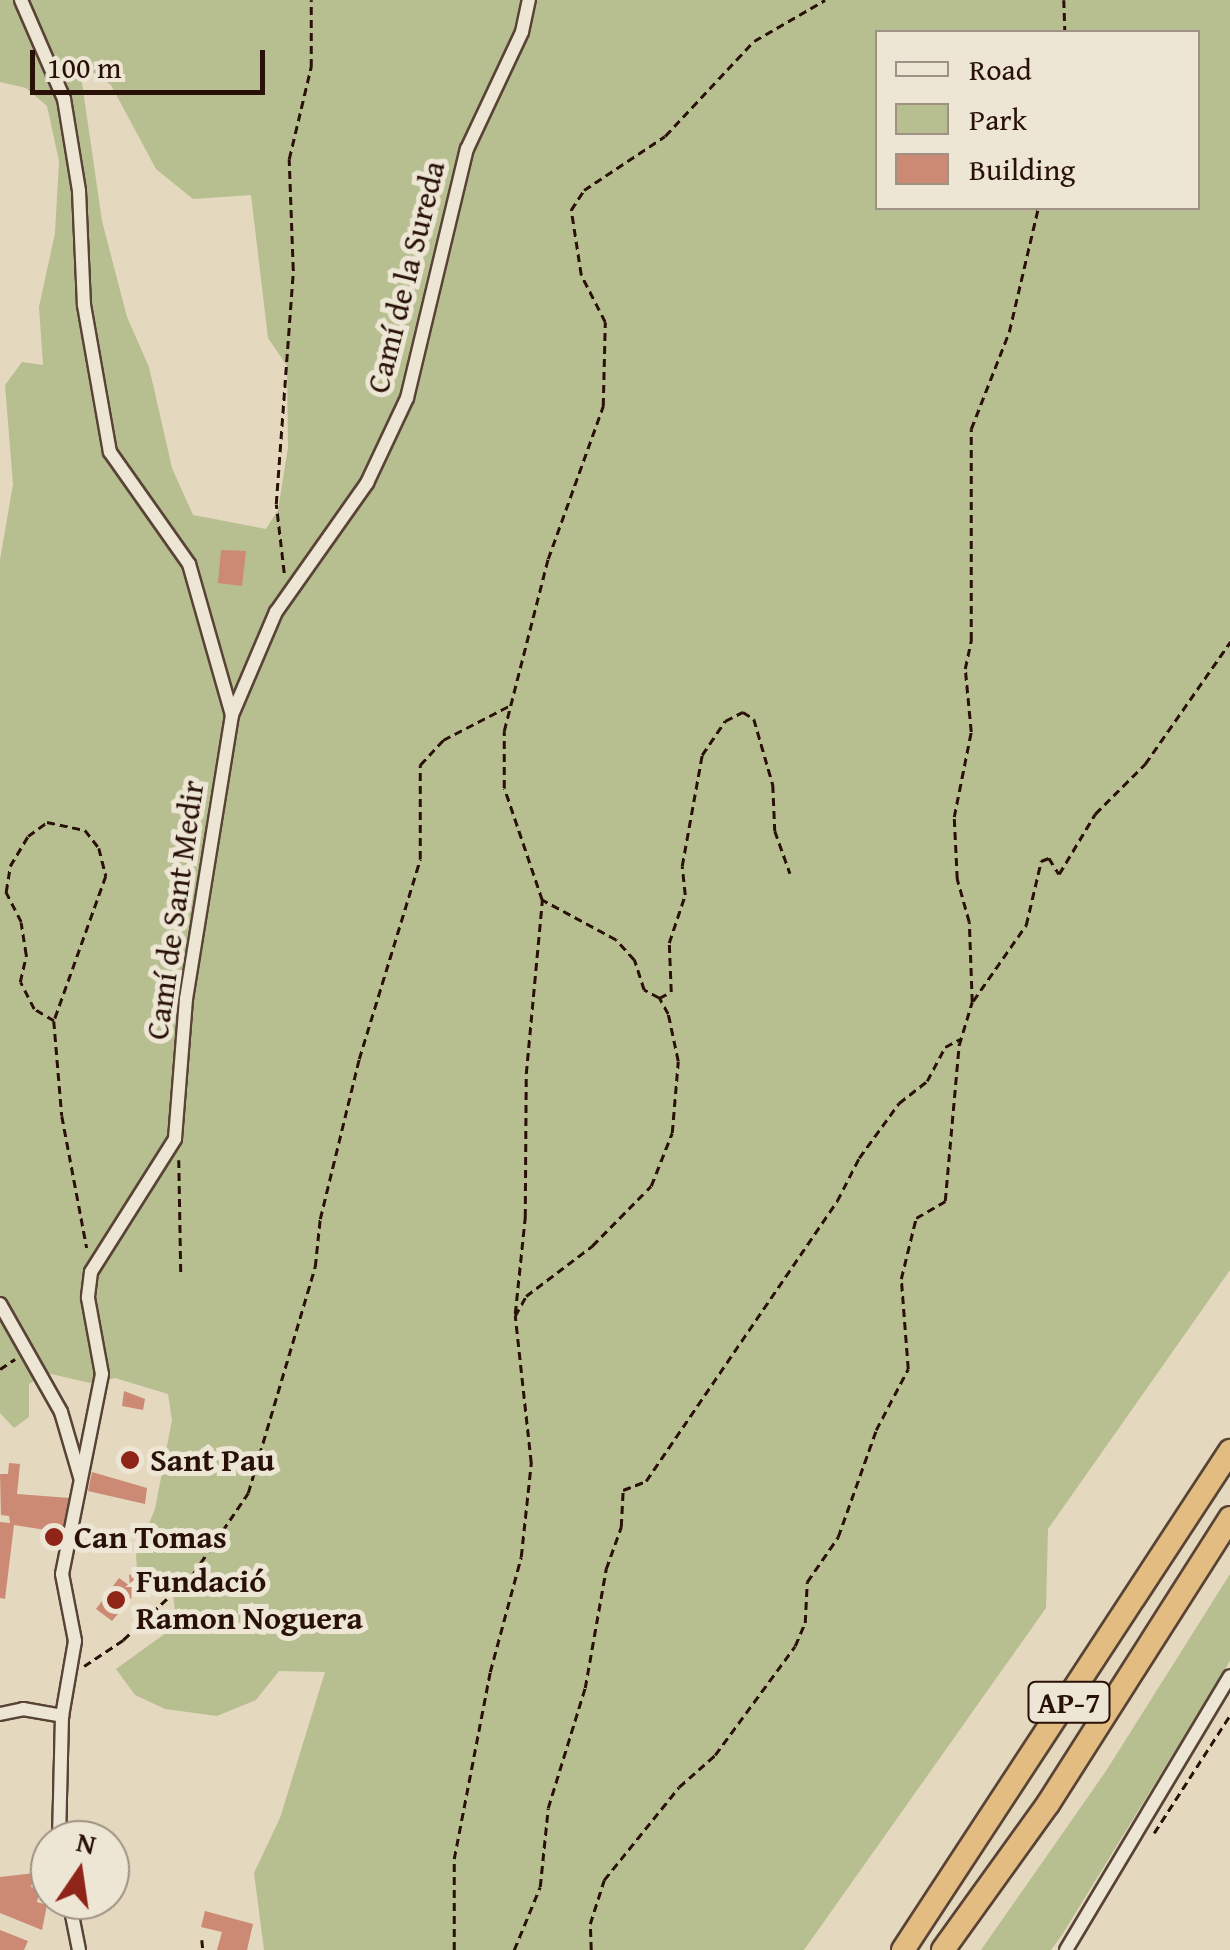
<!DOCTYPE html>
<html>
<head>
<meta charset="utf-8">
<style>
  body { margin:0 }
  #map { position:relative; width:1230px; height:1950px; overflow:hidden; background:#e4d8bf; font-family:"Gentium Book Plus",serif }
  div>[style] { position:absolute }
  .green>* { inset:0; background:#b7be90 }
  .building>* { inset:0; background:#cc8973 }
  .path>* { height:2.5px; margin-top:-1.25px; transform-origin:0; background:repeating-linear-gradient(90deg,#2a1108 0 8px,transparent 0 13px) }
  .roads { filter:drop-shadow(2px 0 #584336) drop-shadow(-2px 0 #584336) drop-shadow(0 2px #584336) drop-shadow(0 -2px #584336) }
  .minor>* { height:12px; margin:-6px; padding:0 6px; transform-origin:6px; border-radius:6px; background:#ede6d5 }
  .motorway>* { height:22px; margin:-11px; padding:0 11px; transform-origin:11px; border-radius:11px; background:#e2bc80 }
  .dots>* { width:28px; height:28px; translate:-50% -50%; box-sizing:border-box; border:5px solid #ede6d5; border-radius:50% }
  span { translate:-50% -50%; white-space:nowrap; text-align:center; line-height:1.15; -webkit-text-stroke:10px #ede6d5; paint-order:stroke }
  .shield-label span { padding:2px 8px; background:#ede6d5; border:2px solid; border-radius:8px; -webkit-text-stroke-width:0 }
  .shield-label { font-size:30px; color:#2a1108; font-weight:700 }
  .street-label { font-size:32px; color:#2a1108 }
  .poi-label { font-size:32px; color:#2a1108; font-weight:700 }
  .left { translate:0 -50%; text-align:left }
  .legend { position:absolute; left:875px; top:30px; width:325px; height:180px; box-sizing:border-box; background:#ede6d5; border:2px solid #9f9183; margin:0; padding:12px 18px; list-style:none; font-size:30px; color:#2a1108 }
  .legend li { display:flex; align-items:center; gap:20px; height:50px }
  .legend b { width:50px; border:2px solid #9f9183 }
  .north { position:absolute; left:30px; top:1820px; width:100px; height:100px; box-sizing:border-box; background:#ede6d5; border:2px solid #9f9183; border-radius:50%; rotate:13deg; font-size:28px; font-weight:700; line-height:40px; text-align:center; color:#2a1108 }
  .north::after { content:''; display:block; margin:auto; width:35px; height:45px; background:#8f2418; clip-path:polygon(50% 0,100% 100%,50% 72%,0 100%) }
  .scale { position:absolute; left:30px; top:50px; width:235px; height:45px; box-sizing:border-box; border:5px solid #2a1108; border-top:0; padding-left:12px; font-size:30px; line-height:35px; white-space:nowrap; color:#2a1108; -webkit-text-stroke:8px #ede6d5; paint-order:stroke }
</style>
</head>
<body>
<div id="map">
  <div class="green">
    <div style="clip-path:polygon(evenodd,0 0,1230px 0,1230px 1270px,1048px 1529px,1046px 1608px,804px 1950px,264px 1950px,254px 1873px,280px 1818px,325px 1672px,279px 1671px,256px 1700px,217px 1716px,165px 1709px,135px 1695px,116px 1669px,177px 1625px,172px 1588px,158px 1587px,137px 1569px,136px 1555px,155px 1509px,172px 1420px,168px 1394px,115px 1378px,90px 1383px,47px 1373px,29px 1384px,29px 1417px,14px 1428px,0 1413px,0 560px,13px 484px,5px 385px,22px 362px,43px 365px,39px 307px,55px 233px,59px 161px,47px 106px,26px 88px,0 82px,0 0,878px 32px,1198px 32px,1198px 208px,878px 208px,878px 32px,0 0,79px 62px,111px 85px,156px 169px,193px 199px,251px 195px,268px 338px,287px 366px,288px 448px,278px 510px,266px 529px,193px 515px,172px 468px,149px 367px,127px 317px,102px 221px,79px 62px)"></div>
    <div style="clip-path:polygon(1230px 1574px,1230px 1661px,1062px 1935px,1051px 1950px,981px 1950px,1106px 1771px)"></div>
  </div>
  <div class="building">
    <div style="clip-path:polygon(221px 550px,246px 551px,242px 586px,218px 583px)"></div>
    <div style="clip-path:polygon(124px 1391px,145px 1399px,143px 1410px,122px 1406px)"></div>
    <div style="clip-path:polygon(9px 1463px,20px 1464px,17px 1494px,70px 1498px,61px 1550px,43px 1544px,46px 1530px,14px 1525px,5px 1599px,0 1598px,0 1522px,10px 1523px,9px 1516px,1px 1515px,0 1474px,8px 1474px)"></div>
    <div style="clip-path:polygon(92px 1472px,147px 1488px,145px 1504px,88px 1491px)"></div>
    <div style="clip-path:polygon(129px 1574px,140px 1581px,136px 1592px,112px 1621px,96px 1609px,119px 1578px,130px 1586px)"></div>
    <div style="clip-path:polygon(35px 1873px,31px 1887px,40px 1889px,37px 1902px,47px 1905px,42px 1930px,0 1913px,0 1877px)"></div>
    <div style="clip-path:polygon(205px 1911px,253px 1924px,247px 1950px,217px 1950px,222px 1932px,201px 1927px)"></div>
    <div style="clip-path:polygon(0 1930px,28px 1941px,24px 1950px,0 1950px)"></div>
  </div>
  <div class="path">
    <div style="left:1064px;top:0;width:32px;rotate:88deg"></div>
    <div style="left:284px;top:573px;width:69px;rotate:-96.6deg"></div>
    <div style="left:276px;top:504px;width:235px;rotate:-85.8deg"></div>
    <div style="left:293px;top:270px;width:111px;rotate:-92.1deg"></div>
    <div style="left:289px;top:159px;width:95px;rotate:-76.6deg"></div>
    <div style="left:311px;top:67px;width:67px;rotate:-90deg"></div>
    <div style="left:659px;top:998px;width:13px;rotate:-27deg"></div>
    <div style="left:671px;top:992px;width:49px;rotate:-92.3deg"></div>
    <div style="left:669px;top:943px;width:51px;rotate:-71.6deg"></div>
    <div style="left:685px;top:895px;width:29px;rotate:-96deg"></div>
    <div style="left:682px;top:866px;width:113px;rotate:-79.8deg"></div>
    <div style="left:702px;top:755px;width:41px;rotate:-55.9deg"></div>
    <div style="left:725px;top:721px;width:20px;rotate:-27deg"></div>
    <div style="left:743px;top:712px;width:13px;rotate:32deg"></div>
    <div style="left:754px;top:719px;width:69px;rotate:73.9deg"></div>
    <div style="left:773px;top:785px;width:46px;rotate:87.5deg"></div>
    <div style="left:775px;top:831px;width:45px;rotate:70.3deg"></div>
    <div style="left:973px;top:1001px;width:93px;rotate:-55.1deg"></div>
    <div style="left:1026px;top:925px;width:66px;rotate:-76.8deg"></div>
    <div style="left:1041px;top:861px;width:9px;rotate:-21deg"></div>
    <div style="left:1049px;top:858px;width:19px;rotate:58deg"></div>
    <div style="left:1059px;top:874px;width:70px;rotate:-59deg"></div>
    <div style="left:1095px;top:814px;width:71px;rotate:-45deg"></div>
    <div style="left:1145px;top:764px;width:149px;rotate:-55.1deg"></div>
    <div style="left:54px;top:1021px;width:23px;rotate:-149deg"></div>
    <div style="left:34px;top:1009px;width:30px;rotate:-117deg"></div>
    <div style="left:20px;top:982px;width:28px;rotate:-77deg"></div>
    <div style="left:26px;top:955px;width:33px;rotate:-99deg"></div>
    <div style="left:21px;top:922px;width:34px;rotate:-117deg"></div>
    <div style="left:6px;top:892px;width:26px;rotate:-81deg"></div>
    <div style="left:10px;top:866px;width:35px;rotate:-59deg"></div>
    <div style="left:28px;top:836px;width:24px;rotate:-36deg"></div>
    <div style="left:47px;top:822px;width:39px;rotate:12deg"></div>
    <div style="left:85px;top:830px;width:23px;rotate:52deg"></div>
    <div style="left:99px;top:848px;width:29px;rotate:76deg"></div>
    <div style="left:106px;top:876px;width:154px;rotate:109.7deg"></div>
    <div style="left:54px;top:1021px;width:95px;rotate:85.2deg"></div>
    <div style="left:62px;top:1116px;width:134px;rotate:79.3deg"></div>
    <div style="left:179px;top:1160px;width:112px;rotate:89deg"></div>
    <div style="left:515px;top:1314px;width:98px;rotate:-84.1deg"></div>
    <div style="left:525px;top:1217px;width:143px;rotate:-89.6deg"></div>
    <div style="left:526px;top:1074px;width:175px;rotate:-84.7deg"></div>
    <div style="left:0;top:1369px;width:18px;rotate:-34deg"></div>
    <div style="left:84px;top:1666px;width:47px;rotate:-33.7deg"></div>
    <div style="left:123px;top:1640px;width:96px;rotate:-43.3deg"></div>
    <div style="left:193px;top:1574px;width:98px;rotate:-55.8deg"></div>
    <div style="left:248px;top:1493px;width:236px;rotate:-73.5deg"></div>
    <div style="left:315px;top:1267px;width:48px;rotate:-84.1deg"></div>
    <div style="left:320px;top:1219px;width:165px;rotate:-76.3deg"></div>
    <div style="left:359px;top:1059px;width:209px;rotate:-73deg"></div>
    <div style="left:420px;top:859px;width:94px;rotate:-90deg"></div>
    <div style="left:420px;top:765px;width:34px;rotate:-47deg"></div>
    <div style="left:443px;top:740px;width:74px;rotate:-27.3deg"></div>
    <div style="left:1154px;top:1833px;width:140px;rotate:-57.2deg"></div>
    <div style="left:202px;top:1940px;width:10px;rotate:84deg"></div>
    <div style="left:454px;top:1950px;width:91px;rotate:-90deg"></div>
    <div style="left:454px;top:1859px;width:190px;rotate:-79.1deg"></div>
    <div style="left:490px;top:1672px;width:119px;rotate:-74.9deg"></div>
    <div style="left:521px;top:1557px;width:95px;rotate:-83.9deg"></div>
    <div style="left:531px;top:1463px;width:148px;rotate:-96.2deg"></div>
    <div style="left:515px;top:1316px;width:23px;rotate:-61deg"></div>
    <div style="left:526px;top:1296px;width:83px;rotate:-37.1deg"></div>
    <div style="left:592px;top:1246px;width:84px;rotate:-45.5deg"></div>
    <div style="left:651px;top:1186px;width:57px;rotate:-68.4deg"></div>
    <div style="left:672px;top:1133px;width:72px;rotate:-85.2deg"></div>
    <div style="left:678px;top:1061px;width:48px;rotate:-102deg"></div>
    <div style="left:668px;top:1014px;width:18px;rotate:-119deg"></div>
    <div style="left:659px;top:998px;width:17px;rotate:-152deg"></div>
    <div style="left:644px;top:990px;width:32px;rotate:-108deg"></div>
    <div style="left:634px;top:960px;width:27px;rotate:-132deg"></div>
    <div style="left:616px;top:940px;width:84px;rotate:-151.6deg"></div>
    <div style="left:542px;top:900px;width:118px;rotate:-108.7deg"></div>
    <div style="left:504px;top:788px;width:57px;rotate:-90deg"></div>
    <div style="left:504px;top:731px;width:178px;rotate:-75.7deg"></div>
    <div style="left:548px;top:559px;width:163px;rotate:-70.2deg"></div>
    <div style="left:603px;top:406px;width:84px;rotate:-88.6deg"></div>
    <div style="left:605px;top:322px;width:53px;rotate:-117.1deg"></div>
    <div style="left:581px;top:275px;width:66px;rotate:-98.7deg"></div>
    <div style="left:571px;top:210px;width:24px;rotate:-57deg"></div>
    <div style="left:584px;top:190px;width:97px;rotate:-33.7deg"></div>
    <div style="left:665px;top:136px;width:130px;rotate:-46.9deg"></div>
    <div style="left:754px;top:41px;width:82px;rotate:-30deg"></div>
    <div style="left:514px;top:1950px;width:68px;rotate:-67.6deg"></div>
    <div style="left:540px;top:1887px;width:79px;rotate:-84.2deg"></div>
    <div style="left:548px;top:1808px;width:126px;rotate:-72.9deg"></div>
    <div style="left:585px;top:1688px;width:121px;rotate:-80deg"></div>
    <div style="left:606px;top:1569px;width:45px;rotate:-70.3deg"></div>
    <div style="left:621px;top:1527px;width:37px;rotate:-87deg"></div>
    <div style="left:623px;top:1490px;width:25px;rotate:-21deg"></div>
    <div style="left:646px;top:1481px;width:339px;rotate:-55.7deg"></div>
    <div style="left:837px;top:1201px;width:48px;rotate:-62.9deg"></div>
    <div style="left:859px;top:1158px;width:68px;rotate:-54deg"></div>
    <div style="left:899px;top:1103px;width:36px;rotate:-38deg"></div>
    <div style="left:927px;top:1081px;width:38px;rotate:-62deg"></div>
    <div style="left:945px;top:1047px;width:17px;rotate:-28deg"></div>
    <div style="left:591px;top:1950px;width:26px;rotate:-92deg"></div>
    <div style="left:590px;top:1924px;width:46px;rotate:-72.3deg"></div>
    <div style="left:604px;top:1880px;width:119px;rotate:-51.1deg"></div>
    <div style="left:679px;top:1787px;width:48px;rotate:-41.6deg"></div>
    <div style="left:715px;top:1755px;width:135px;rotate:-53.7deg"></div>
    <div style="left:795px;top:1646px;width:25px;rotate:-67deg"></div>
    <div style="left:805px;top:1623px;width:41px;rotate:-87.2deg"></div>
    <div style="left:807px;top:1582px;width:55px;rotate:-55.4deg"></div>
    <div style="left:838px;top:1537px;width:114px;rotate:-70.4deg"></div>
    <div style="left:876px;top:1430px;width:69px;rotate:-62.3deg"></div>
    <div style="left:908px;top:1369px;width:90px;rotate:-94.4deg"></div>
    <div style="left:901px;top:1279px;width:63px;rotate:-76.2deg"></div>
    <div style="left:916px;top:1218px;width:34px;rotate:-30deg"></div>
    <div style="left:945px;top:1201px;width:157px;rotate:-84.9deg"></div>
    <div style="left:959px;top:1045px;width:45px;rotate:-73.2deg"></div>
    <div style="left:972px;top:1002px;width:80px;rotate:-92.1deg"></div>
    <div style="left:969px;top:922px;width:45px;rotate:-105.6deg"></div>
    <div style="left:957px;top:879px;width:62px;rotate:-92.8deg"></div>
    <div style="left:954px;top:817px;width:87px;rotate:-78.7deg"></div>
    <div style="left:971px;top:732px;width:63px;rotate:-95.4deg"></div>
    <div style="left:965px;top:669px;width:30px;rotate:-78deg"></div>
    <div style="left:971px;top:640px;width:211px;rotate:-90deg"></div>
    <div style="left:971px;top:429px;width:104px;rotate:-68.6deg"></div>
    <div style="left:1009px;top:332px;width:127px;rotate:-76.8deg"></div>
  </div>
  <div class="roads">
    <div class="minor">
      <div style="left:21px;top:0;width:108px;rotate:66.5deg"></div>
      <div style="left:64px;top:99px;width:93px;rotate:80.7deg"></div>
      <div style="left:79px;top:191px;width:114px;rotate:87.5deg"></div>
      <div style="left:84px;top:305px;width:149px;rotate:80deg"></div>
      <div style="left:110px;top:452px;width:137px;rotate:54.8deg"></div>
      <div style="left:189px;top:564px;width:157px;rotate:74.1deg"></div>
      <div style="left:232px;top:715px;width:288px;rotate:99.2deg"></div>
      <div style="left:186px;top:999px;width:140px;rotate:94.5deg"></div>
      <div style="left:175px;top:1139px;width:157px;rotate:122.3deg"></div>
      <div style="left:91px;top:1272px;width:26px;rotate:97deg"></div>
      <div style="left:88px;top:1298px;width:77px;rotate:79.6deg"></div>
      <div style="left:102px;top:1374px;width:204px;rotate:101.3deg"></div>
      <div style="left:62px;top:1574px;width:68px;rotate:79deg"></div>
      <div style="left:75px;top:1641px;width:76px;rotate:99.8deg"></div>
      <div style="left:62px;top:1716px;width:124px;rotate:91.4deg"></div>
      <div style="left:232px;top:715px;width:112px;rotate:-66.9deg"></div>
      <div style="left:276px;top:612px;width:158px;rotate:-54.8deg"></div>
      <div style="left:367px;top:483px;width:94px;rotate:-64.8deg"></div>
      <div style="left:407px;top:398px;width:256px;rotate:-76.5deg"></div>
      <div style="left:467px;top:149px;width:129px;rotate:-64.8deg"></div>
      <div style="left:522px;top:32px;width:33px;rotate:-78deg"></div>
      <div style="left:0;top:1304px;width:124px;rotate:60.5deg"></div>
      <div style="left:61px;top:1412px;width:68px;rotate:73.7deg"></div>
      <div style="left:0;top:1714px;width:24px;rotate:-12deg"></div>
      <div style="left:23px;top:1709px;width:40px;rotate:10deg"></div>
      <div style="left:69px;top:1900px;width:51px;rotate:78.7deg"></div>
      <div style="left:1066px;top:1950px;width:319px;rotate:-59.1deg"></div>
    </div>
    <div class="motorway">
      <div style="left:903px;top:1950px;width:597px;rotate:-56.76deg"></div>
      <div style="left:943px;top:1950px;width:180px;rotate:-54.3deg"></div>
      <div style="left:1048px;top:1804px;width:339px;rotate:-57.5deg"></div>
    </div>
  </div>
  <div class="dots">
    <div style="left:130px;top:1460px;background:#8f2418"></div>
    <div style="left:54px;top:1537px;background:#8f2418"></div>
    <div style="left:116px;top:1600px;background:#8f2418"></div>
  </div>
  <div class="shield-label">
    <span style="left:1069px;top:1702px">AP-7</span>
  </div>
  <div class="street-label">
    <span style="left:406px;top:277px;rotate:-76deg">Camí de la Sureda</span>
    <span style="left:175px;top:910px;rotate:-82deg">Camí de Sant Medir</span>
  </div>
  <div class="poi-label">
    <span class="left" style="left:150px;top:1460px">Sant Pau</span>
    <span class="left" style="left:74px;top:1537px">Can Tomas</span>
    <span class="left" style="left:136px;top:1600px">Fundació<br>Ramon Noguera</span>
  </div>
  <ul class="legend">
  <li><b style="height:12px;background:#ede6d5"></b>Road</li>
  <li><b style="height:28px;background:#b7be90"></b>Park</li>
  <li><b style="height:28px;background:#cc8973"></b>Building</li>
  </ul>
  <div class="north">N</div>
  <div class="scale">100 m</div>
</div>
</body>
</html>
